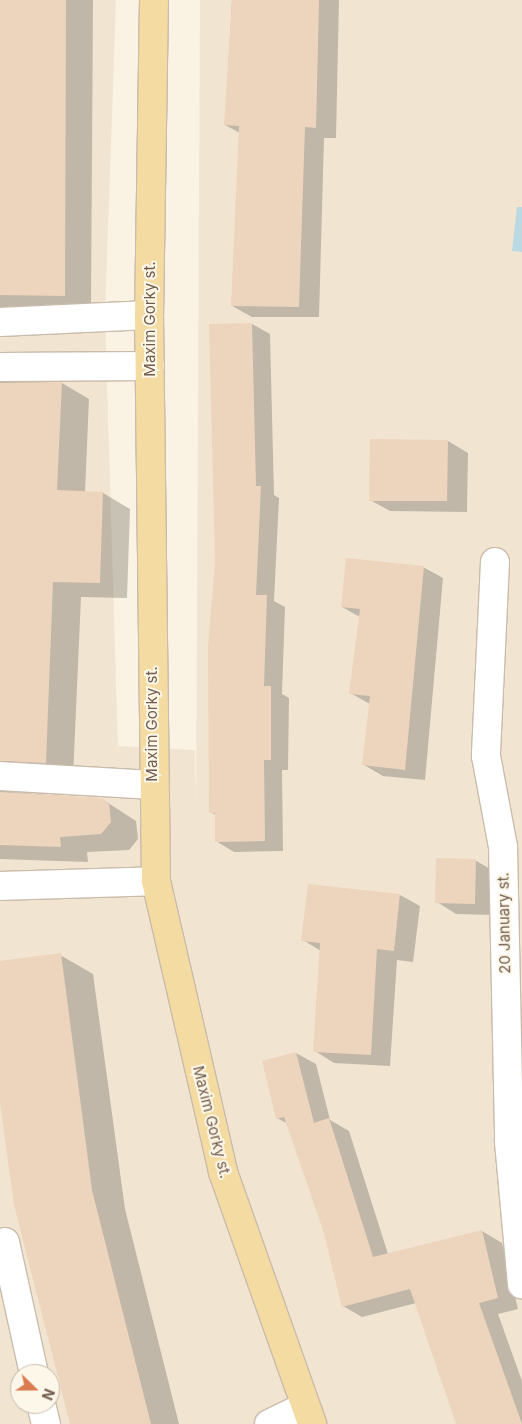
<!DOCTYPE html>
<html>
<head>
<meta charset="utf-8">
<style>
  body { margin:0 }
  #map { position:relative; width:522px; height:1424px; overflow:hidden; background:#faf3e3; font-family:Inter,sans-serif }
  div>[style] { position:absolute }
  .residential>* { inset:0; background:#f1e5d2 }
  .water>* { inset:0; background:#bad9e2 }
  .shadow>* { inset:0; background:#0003 }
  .building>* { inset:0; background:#edd4bd }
  .roads { filter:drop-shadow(1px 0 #cabbab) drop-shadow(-1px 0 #cabbab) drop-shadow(0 1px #cabbab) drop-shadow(0 -1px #cabbab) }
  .minor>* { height:28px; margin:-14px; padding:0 14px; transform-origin:14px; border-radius:14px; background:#fff }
  .major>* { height:28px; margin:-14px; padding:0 14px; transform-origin:14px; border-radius:14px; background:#f4dba1 }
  span { translate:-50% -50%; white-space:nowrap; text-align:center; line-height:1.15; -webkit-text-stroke:4px #fdf7e9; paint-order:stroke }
  .street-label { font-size:15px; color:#705b4c }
  .north { position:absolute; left:10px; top:1364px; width:50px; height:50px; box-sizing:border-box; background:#fdf7e9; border:1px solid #c5b9aa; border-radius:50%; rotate:112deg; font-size:14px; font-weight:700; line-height:20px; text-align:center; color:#705b4c }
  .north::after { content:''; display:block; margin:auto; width:18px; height:22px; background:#da7b52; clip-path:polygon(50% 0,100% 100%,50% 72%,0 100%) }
</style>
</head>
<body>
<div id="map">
  <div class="residential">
    <div style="clip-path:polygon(evenodd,0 0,116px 0,105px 317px,118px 746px,195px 750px,196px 804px,200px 0,522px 0,522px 1424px,0 1424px,0 0,20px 1374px,50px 1374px,50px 1404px,20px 1404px,20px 1374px)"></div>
  </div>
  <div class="water">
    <div style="clip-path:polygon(517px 207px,522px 207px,522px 252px,512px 251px)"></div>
  </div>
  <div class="shadow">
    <div style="clip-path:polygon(0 0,93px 0,91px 310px,0 308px)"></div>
    <div style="clip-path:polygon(232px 0,339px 0,336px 138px,324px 138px,319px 317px,252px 317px,232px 306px,240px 133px,225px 125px)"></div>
    <div style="clip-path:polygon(252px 324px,270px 334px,274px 495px,279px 498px,274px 601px,285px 607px,282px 694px,289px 698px,288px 770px,282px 770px,283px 851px,234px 852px,216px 841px,216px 815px,210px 812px)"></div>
    <div style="clip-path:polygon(0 380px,62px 383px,89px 399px,85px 492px,103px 493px,130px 509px,127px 598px,81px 597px,73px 778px,15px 783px,12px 792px,102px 799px,136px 821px,138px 839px,129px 850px,87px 852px,88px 862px,0 859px)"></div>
    <div style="clip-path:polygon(448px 441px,468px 453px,467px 512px,390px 511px,370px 500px)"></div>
    <div style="clip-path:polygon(423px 567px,443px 578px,425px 780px,383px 776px,364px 765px,370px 704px,350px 693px,360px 617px,342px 607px)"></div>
    <div style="clip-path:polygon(475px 860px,495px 872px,494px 915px,456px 914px,437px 902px)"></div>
    <div style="clip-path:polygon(400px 895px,420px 906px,413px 962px,397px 960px,390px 1066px,334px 1063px,315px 1051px,321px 951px,303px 940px)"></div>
    <div style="clip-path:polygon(60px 955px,93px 974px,125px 1209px,179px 1424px,71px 1424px,0 1093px,0 962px)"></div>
    <div style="clip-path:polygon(296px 1053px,316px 1064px,330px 1120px,349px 1131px,388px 1254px,482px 1231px,502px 1243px,518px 1309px,498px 1314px,522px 1381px,522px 1424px,457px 1424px,416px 1303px,362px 1317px,343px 1306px,324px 1230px,288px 1124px,277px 1118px)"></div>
  </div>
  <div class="building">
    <div style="clip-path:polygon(0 0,66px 0,65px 296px,0 295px)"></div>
    <div style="clip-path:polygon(232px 0,319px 0,316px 128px,305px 127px,299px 307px,231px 306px,239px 126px,224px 125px)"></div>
    <div style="clip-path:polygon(252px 323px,256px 486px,261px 486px,256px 595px,267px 595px,264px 686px,271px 686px,271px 760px,264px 760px,265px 841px,215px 842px,215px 813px,209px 813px,208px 647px,215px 562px,209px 324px)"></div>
    <div style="clip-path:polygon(62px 382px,57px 490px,103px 492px,100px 583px,53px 582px,46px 763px,0 761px,0 383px)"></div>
    <div style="clip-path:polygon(370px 439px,448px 440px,447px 501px,369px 501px)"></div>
    <div style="clip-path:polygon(346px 558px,424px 566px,405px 770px,362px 765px,370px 696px,349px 694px,360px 609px,341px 607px)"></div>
    <div style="clip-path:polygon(0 792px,102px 798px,109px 804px,111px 822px,101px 834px,60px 837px,61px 847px,0 845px)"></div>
    <div style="clip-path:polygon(436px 858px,476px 859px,475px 904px,435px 903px)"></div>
    <div style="clip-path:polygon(308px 884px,400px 894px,394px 951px,377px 949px,371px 1055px,313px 1052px,320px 943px,301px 941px)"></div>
    <div style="clip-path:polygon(61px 953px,92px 1190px,151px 1424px,70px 1424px,14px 1205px,0 1103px,0 961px)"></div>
    <div style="clip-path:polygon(296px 1052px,314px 1123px,329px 1118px,373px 1257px,482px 1230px,498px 1298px,479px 1303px,522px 1424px,456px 1424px,410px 1289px,342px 1307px,323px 1230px,284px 1117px,276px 1119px,262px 1061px)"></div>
  </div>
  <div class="roads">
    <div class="minor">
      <div style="left:0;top:322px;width:149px;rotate:-2.7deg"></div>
      <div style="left:0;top:367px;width:150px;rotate:-0.4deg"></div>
      <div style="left:495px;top:562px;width:194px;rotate:92.7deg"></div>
      <div style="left:486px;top:756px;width:93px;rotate:79.4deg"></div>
      <div style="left:503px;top:847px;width:295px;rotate:88.8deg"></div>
      <div style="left:509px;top:1142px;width:143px;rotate:84.8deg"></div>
      <div style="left:0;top:776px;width:152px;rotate:3.4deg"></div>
      <div style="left:0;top:886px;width:156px;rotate:-1.8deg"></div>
      <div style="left:5px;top:1242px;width:135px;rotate:77.6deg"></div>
      <div style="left:41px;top:1404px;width:21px;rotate:76deg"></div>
      <div style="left:269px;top:1424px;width:39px;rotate:-26deg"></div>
    </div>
    <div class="major">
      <div style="left:154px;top:0;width:315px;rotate:90.9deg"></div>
      <div style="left:149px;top:315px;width:566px;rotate:89.29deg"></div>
      <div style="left:156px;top:881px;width:299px;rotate:77deg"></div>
      <div style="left:223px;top:1172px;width:267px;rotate:70.5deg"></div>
    </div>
  </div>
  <div class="street-label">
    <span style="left:150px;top:319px;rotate:-90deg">Maxim Gorky st.</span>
    <span style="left:152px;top:724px;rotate:-90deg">Maxim Gorky st.</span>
    <span style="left:504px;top:923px;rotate:-91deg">20 January st.</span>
    <span style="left:212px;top:1122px;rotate:76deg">Maxim Gorky st.</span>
  </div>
  <div class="north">N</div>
</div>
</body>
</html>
